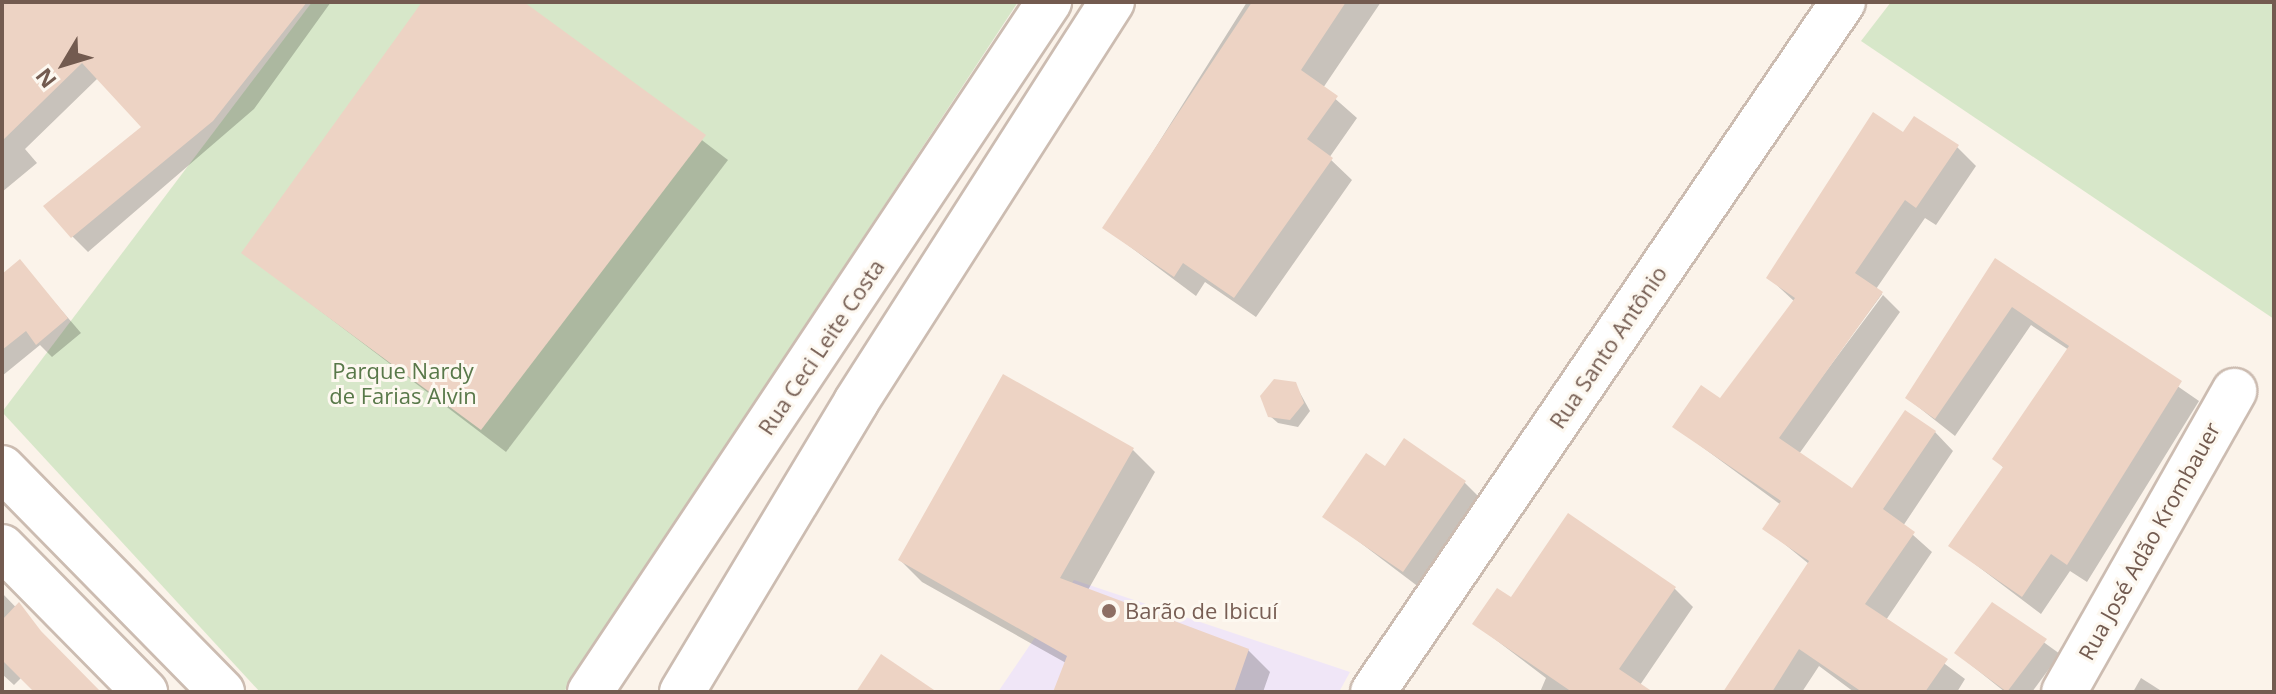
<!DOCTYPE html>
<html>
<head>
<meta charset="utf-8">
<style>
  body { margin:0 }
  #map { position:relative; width:2276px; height:694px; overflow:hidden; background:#fbf3ea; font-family:"Open Sans",sans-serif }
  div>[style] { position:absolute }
  .education>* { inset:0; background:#f0e6f7 }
  .green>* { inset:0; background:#d7e7c9 }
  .shadow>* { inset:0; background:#0003 }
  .building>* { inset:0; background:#edd3c4 }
  .roads { filter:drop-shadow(2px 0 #ccbcb1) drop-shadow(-2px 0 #ccbcb1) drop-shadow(0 2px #ccbcb1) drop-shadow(0 -2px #ccbcb1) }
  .minor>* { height:44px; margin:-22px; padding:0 22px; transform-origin:22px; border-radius:22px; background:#fff }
  .tertiary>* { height:44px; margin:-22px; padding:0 22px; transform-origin:22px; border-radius:22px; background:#fff }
  .dots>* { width:22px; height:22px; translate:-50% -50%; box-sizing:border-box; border:4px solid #fdf8f0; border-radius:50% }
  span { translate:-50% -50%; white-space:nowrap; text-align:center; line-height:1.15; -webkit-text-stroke:6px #fdf8f0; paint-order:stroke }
  .street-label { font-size:22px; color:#735b50 }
  .park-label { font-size:22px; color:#587849 }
  .education-label { font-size:22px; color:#785e54 }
  .left { translate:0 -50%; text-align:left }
  .frame { position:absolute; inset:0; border:4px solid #735b50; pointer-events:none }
  .north { position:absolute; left:24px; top:24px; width:80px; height:80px; -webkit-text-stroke:6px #fdf8f0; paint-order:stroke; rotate:232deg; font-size:22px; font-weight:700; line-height:32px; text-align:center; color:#735b50 }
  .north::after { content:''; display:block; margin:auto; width:28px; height:36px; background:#735b50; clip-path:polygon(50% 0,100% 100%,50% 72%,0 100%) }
</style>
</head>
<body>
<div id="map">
  <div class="education">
    <div style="clip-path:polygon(1074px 580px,1350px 672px,1339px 692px,998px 692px)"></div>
  </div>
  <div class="green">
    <div style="clip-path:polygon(312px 2px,1018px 2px,564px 692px,260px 692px,2px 412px)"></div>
    <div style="clip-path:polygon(1891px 2px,2274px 2px,2274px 319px,1861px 41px)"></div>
  </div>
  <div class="shadow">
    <div style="clip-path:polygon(4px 2px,331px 2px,254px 109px,88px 252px,72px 236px,144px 127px,98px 78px,25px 149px,37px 163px,2px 192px)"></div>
    <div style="clip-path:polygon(425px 2px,521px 2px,728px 160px,506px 452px,244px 253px)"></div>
    <div style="clip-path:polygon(1247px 2px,1381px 2px,1323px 88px,1357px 118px,1329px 158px,1352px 180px,1256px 317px,1205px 282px,1196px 296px,1105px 228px)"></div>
    <div style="clip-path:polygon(1903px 135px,1957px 147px,1976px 166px,1936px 225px,1925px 218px,1876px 289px,1882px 294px,1771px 445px,1883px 295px,1900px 312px,1799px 454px,1853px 491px,1935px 432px,1953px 451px,1903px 526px,1932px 552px,1886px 620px,1965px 679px,1957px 692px,1854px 692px,1819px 666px,1802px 692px,1725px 692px,1809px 564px,1765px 528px,1781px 505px,1675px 427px,1721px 401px,1795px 302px,1768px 277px)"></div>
    <div style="clip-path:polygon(1996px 261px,2199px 401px,2087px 582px,2070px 571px,2041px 614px,1951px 546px,2004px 468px,1995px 459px,2069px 350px,2031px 325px,1955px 436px,1907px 398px)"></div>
    <div style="clip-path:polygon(20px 262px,81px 333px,52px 357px,40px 345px,2px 376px,2px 277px)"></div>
    <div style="clip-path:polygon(1295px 384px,1310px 411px,1298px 427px,1278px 423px,1270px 416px)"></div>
    <div style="clip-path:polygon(1133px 450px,1155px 472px,1088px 590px,1248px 650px,1270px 672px,1263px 692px,1055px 692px,1066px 663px,922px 582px,900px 560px)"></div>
    <div style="clip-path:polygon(1385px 469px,1464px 482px,1484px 502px,1424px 591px,1325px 516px)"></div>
    <div style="clip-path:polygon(1674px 588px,1693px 607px,1640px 685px,1649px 692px,1540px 692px,1546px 678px,1475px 624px,1511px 600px)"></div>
    <div style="clip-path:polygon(2px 593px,98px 692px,36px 692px,22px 677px,14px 685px,2px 674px)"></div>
    <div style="clip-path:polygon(1992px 605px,2060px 654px,2032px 692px,2005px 692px,1956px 653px)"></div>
    <div style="clip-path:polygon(2141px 678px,2163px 692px,2133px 692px)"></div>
  </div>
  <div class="building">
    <div style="clip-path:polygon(2px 2px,307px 2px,213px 121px,71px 238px,43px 206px,141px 127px,82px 63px,2px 141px)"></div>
    <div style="clip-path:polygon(422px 2px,524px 2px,706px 135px,481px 430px,241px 253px)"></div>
    <div style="clip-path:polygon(1252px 2px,1346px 2px,1301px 70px,1338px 96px,1307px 139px,1333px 158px,1234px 298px,1183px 263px,1174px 277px,1102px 228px)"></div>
    <div style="clip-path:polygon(1873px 112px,1903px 132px,1914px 116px,1959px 145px,1916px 208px,1905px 200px,1855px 273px,1883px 292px,1779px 438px,1852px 488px,1905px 410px,1936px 431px,1883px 509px,1915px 532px,1865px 604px,1948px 659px,1925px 692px,1862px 692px,1799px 649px,1772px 692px,1723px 692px,1809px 561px,1762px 529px,1781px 501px,1672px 427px,1701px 385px,1720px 398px,1795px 298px,1766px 278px)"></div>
    <div style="clip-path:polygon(1995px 258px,2182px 381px,2067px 565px,2051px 554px,2022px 597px,1948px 546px,2003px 467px,1992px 459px,2069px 346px,2012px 307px,1935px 419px,1905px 398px)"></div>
    <div style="clip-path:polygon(20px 259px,68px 318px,36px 345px,26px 331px,2px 350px,2px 274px)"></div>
    <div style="clip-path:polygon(1003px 374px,1134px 448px,1060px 578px,1249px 649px,1234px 692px,1053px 692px,1067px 656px,898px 560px)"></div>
    <div style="clip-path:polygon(1274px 379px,1296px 382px,1304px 403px,1290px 420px,1268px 417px,1260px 396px)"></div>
    <div style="clip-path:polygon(1404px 438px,1466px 481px,1403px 572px,1322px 517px,1366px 453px,1385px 466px)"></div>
    <div style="clip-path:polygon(1568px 513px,1676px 587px,1619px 669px,1653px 692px,1572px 692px,1472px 624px,1497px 588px,1511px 597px)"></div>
    <div style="clip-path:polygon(19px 602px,41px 631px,101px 692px,34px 692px,2px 660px,2px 620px)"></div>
    <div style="clip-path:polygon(1992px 602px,2047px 639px,2007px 692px,1954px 653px)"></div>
    <div style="clip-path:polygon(881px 654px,937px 692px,856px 692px)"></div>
  </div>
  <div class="roads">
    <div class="minor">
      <div style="left:1373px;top:692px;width:835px;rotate:-55.74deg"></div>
      <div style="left:2064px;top:692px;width:346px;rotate:-60.5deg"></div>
    </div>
    <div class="tertiary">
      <div style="left:2px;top:468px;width:314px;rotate:45.5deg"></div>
      <div style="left:2px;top:547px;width:204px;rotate:45.4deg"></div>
      <div style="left:590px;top:692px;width:829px;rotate:-56.37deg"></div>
      <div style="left:682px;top:692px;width:338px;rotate:-59deg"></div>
      <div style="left:856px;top:402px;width:475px;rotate:-57.4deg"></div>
    </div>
  </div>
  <div class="dots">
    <div style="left:1109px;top:611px;background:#8d6e63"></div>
  </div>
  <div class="street-label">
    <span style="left:821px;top:347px;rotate:-56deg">Rua Ceci Leite Costa</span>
    <span style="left:1608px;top:347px;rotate:-56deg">Rua Santo Antônio</span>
    <span style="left:2149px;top:541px;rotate:-61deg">Rua José Adão Krombauer</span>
  </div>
  <div class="park-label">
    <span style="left:403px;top:383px">Parque Nardy<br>de Farias Alvin</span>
  </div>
  <div class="education-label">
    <span class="left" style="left:1125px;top:611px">Barão de Ibicuí</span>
  </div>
  <div class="frame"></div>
  <div class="north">N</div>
</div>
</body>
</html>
